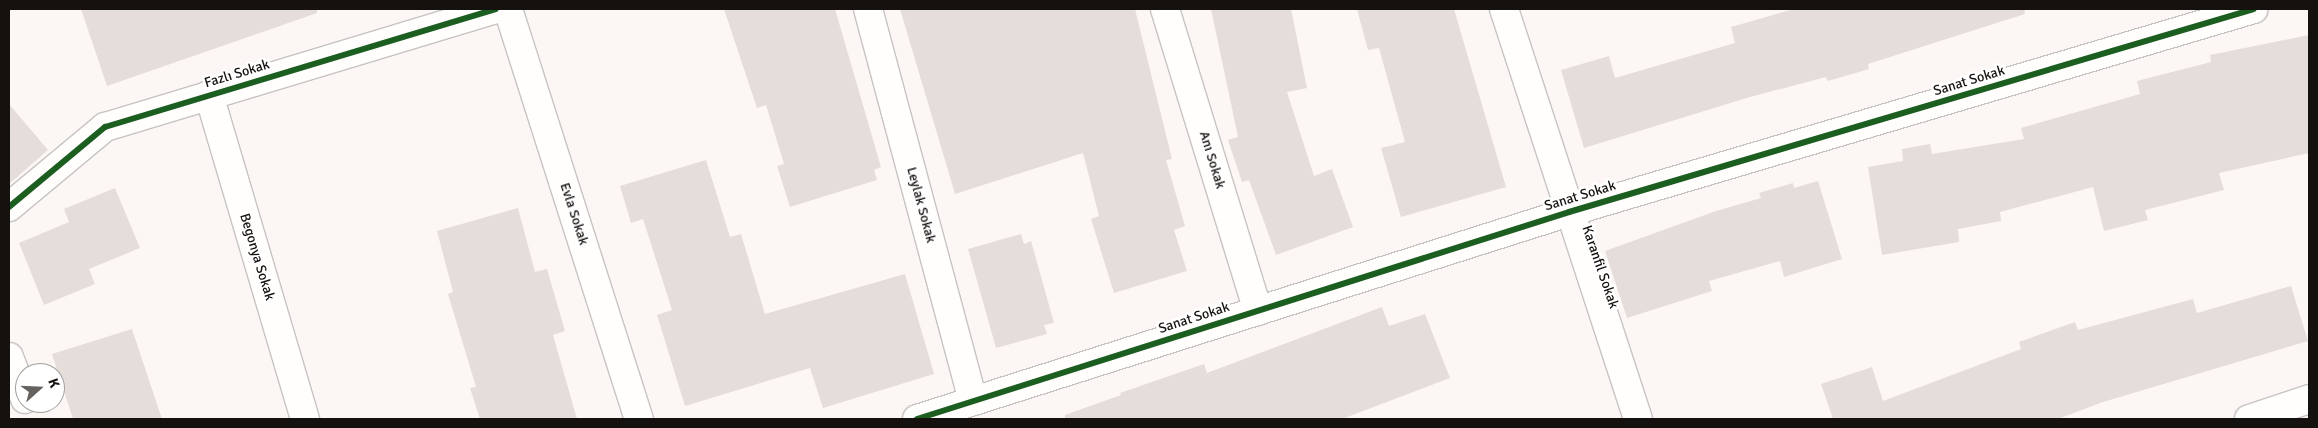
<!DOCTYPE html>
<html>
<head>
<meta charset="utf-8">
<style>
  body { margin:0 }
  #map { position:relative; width:2318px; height:428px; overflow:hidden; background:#fcf7f4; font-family:Signika,sans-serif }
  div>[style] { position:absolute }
  .building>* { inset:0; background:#e5ddd9 }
  .roads { filter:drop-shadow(1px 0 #c7c3c1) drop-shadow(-1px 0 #c7c3c1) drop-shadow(0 1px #c7c3c1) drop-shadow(0 -1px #c7c3c1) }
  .minor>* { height:28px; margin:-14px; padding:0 14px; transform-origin:14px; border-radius:14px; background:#fffefd }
  .major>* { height:28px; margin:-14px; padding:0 14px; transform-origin:14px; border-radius:14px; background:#fffefd }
  .cycleway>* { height:6px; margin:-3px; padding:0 3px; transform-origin:3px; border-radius:3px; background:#1b5e20 }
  span { translate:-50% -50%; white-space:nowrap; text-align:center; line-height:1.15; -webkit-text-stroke:5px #fff; paint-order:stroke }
  .street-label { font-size:14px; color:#15110f }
  .frame { position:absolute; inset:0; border:10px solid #15110f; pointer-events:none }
  .north { position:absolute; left:15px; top:363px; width:50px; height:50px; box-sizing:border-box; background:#fff; border:1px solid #a1a09f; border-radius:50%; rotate:70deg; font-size:14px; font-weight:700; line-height:20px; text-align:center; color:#15110f }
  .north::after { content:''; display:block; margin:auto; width:18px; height:22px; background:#66625f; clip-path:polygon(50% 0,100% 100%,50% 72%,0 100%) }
</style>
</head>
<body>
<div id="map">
  <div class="building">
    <div style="clip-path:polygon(81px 9px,317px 9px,317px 13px,107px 86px)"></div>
    <div style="clip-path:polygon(724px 9px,835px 9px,881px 167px,874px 170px,877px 180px,790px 207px,777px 166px,784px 164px,766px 105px,757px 108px)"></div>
    <div style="clip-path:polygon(900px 9px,1135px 9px,1172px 159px,1166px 160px,1185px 226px,1174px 230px,1187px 271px,1114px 293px,1091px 219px,1099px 216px,1083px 153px,955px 194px)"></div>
    <div style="clip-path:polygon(1211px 9px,1291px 9px,1307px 88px,1287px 92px,1314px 176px,1332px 169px,1353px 227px,1276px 255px,1249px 180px,1242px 182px,1228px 140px,1238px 137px)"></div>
    <div style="clip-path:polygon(1357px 9px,1454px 9px,1506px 187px,1401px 217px,1381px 148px,1405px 142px,1379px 48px,1368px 50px)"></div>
    <div style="clip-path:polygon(1794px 9px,2024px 9px,2025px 14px,1868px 64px,1869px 69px,1828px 81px,1826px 77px,1750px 97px,1584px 148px,1561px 70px,1609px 56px,1615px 78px,1735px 43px,1731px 27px)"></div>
    <div style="clip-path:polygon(2309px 35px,2309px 153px,2219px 173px,2224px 190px,2145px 210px,2148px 220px,2104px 231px,2093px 187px,2000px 212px,2001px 221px,1958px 229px,1959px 242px,1882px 255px,1868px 167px,1903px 161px,1902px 149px,1930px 144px,1932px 154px,2024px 139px,2021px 128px,2140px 94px,2137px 81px,2211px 62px,2210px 55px)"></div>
    <div style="clip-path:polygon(9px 104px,48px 150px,9px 184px)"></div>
    <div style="clip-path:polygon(706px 160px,730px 237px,741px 234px,765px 314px,905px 274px,934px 374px,823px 408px,810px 368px,685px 406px,657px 315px,672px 310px,643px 219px,631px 223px,620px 186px)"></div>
    <div style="clip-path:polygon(1818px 181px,1842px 259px,1784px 277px,1780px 261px,1709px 281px,1712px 291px,1627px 318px,1605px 251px,1716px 211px,1761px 198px,1759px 193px,1793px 183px,1794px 188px)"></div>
    <div style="clip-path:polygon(115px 188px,140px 248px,89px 269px,95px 284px,44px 305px,19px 243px,69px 222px,64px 209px)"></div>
    <div style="clip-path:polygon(518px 208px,535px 272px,547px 269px,565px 331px,553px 335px,577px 419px,480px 419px,470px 388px,476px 387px,448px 294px,453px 292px,437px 231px)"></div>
    <div style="clip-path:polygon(1021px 234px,1024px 244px,1031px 241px,1054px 323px,1044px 325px,1047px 334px,996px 348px,968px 249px)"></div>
    <div style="clip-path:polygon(2291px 286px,2308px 341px,2103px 402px,2058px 419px,1833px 419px,1821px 384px,1872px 367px,1883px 401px,2021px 349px,2019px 342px,2075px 322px,2078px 330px,2193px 299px,2197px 313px)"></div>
    <div style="clip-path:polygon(1382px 307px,1389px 326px,1425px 314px,1450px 378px,1342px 419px,1065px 419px,1065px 415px,1121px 395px,1120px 393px,1204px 364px,1207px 373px)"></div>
    <div style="clip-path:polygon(132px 329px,162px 419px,73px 419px,52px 354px)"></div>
  </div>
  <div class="roads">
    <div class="minor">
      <div style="left:508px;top:9px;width:430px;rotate:72.3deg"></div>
      <div style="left:868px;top:9px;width:406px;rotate:75deg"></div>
      <div style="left:1165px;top:9px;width:316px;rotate:72.9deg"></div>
      <div style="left:1504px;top:9px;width:431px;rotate:71.9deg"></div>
      <div style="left:209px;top:95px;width:338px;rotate:73.5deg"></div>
      <div style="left:9px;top:207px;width:125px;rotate:-39.8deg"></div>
      <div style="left:105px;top:127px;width:408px;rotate:-16.8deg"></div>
      <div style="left:9px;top:357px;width:45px;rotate:69.1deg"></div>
      <div style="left:917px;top:419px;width:684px;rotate:-17.61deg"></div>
      <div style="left:1569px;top:212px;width:714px;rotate:-16.51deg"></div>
    </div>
    <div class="major">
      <div style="left:2249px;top:419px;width:63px;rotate:-18.4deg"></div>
    </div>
  </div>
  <div class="cycleway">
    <div style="left:9px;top:207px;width:125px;rotate:-39.8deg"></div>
    <div style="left:105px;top:127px;width:408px;rotate:-16.8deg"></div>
    <div style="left:917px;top:419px;width:684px;rotate:-17.61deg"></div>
    <div style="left:1569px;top:212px;width:714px;rotate:-16.51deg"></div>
  </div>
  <div class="street-label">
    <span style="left:237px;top:74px;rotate:-17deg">Fazlı Sokak</span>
    <span style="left:1969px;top:81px;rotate:-17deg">Sanat Sokak</span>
    <span style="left:1212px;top:160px;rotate:73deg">Anı Sokak</span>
    <span style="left:1580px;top:196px;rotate:-17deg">Sanat Sokak</span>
    <span style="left:921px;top:205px;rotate:75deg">Leylak Sokak</span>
    <span style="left:574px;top:214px;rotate:72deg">Evla Sokak</span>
    <span style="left:257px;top:257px;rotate:73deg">Begonya Sokak</span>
    <span style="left:1600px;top:267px;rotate:71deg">Karanfil Sokak</span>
    <span style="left:1194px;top:318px;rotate:-18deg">Sanat Sokak</span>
  </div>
  <div class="frame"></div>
  <div class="north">K</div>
</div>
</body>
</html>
